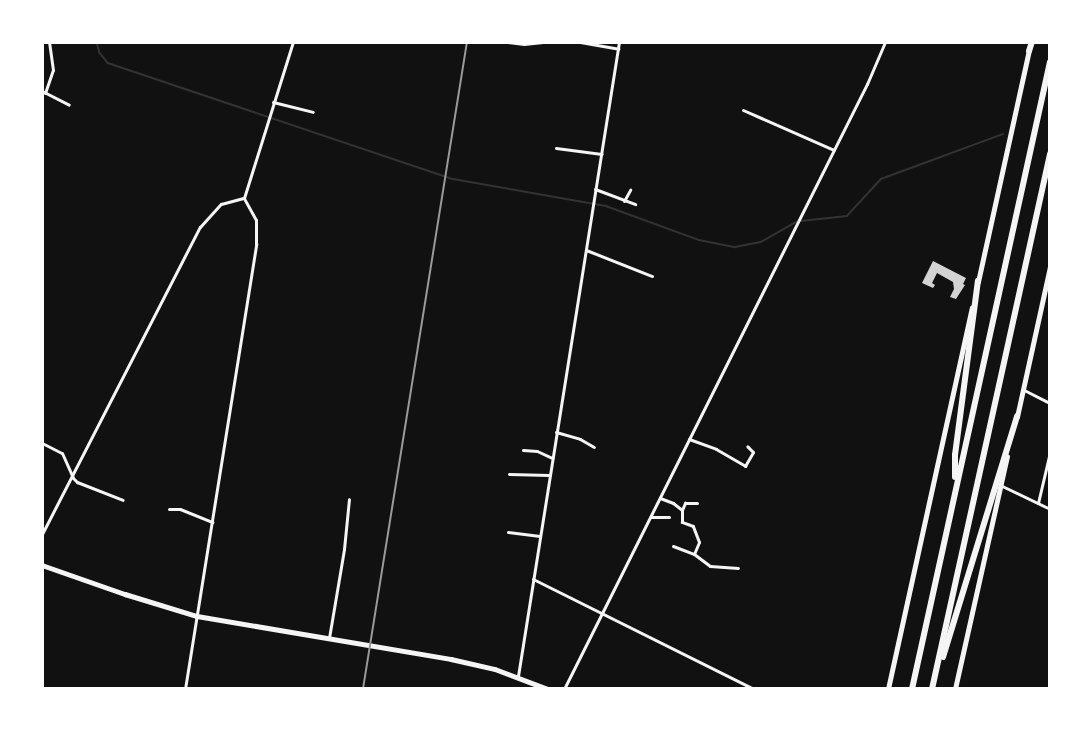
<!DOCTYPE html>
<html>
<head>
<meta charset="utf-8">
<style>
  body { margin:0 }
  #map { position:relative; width:1092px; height:731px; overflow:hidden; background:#111; font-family:"Golos Text",sans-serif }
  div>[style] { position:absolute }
  .stream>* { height:1.5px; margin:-0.75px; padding:0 0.75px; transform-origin:0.75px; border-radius:0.75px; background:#333 }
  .building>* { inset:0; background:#d3d3d3 }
  .minor>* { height:3px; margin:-1.5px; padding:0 1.5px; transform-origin:1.5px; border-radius:1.5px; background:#f5f5f5 }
  .secondary>* { height:4.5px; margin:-2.25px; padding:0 2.25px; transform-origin:2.25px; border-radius:2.25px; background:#f5f5f5 }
  .motorway>* { height:6px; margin:-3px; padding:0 3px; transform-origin:3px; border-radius:3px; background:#f5f5f5 }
  .rail>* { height:1.5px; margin:-0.75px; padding:0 0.75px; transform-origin:0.75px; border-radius:0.75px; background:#9a9a9a }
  span { translate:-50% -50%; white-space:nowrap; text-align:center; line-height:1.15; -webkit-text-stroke:6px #fff; paint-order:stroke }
  .frame { position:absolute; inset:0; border:44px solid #fff; pointer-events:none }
</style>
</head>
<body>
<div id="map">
  <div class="stream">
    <div style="left:97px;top:42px;width:11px;rotate:75deg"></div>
    <div style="left:100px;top:53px;width:13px;rotate:51deg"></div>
    <div style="left:108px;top:63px;width:364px;rotate:18.6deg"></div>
    <div style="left:453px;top:179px;width:155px;rotate:10deg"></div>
    <div style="left:606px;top:206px;width:99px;rotate:20.1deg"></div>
    <div style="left:699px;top:240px;width:37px;rotate:11deg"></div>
    <div style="left:735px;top:247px;width:26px;rotate:-11deg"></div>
    <div style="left:761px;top:242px;width:40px;rotate:-29.7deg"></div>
    <div style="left:801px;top:221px;width:46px;rotate:-6.2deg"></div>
    <div style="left:847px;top:216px;width:50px;rotate:-47.4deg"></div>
    <div style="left:881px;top:179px;width:130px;rotate:-20.2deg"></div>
  </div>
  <div class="building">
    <div style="clip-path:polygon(933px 261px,966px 278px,963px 284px,965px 285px,956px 299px,950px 297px,954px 289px,953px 282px,937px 273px,932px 283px,935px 285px,933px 288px,922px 283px)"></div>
  </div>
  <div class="minor">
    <div style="left:507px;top:42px;width:17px;rotate:7deg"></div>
    <div style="left:524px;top:44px;width:19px;rotate:-6deg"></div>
    <div style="left:580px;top:42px;width:39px;rotate:10deg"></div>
    <div style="left:42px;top:91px;width:30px;rotate:27deg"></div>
    <div style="left:45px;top:93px;width:24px;rotate:-71deg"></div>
    <div style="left:53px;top:70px;width:28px;rotate:-98deg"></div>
    <div style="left:273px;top:102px;width:41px;rotate:14deg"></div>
    <div style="left:743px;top:110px;width:99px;rotate:23.7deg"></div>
    <div style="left:556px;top:148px;width:46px;rotate:7.4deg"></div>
    <div style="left:595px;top:189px;width:43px;rotate:20.6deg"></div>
    <div style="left:624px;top:201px;width:13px;rotate:-61deg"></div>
    <div style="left:586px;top:250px;width:71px;rotate:21.5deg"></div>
    <div style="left:1024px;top:390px;width:29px;rotate:27deg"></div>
    <div style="left:556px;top:432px;width:25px;rotate:16deg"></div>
    <div style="left:580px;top:439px;width:16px;rotate:30deg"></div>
    <div style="left:689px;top:439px;width:29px;rotate:20deg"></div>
    <div style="left:716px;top:449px;width:34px;rotate:30deg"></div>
    <div style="left:745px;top:466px;width:16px;rotate:-60deg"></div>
    <div style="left:753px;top:452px;width:8px;rotate:-135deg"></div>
    <div style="left:42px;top:443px;width:22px;rotate:27deg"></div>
    <div style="left:62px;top:453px;width:27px;rotate:66deg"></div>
    <div style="left:73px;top:478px;width:6px;rotate:45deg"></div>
    <div style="left:77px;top:482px;width:49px;rotate:21.4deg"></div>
    <div style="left:523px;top:450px;width:14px;rotate:4deg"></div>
    <div style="left:537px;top:451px;width:17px;rotate:25deg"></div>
    <div style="left:509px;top:474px;width:40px;rotate:1.4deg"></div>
    <div style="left:1000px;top:485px;width:55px;rotate:25.6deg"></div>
    <div style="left:660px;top:498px;width:14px;rotate:21deg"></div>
    <div style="left:673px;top:503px;width:11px;rotate:38deg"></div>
    <div style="left:1038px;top:503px;width:52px;rotate:-76.8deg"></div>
    <div style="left:169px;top:509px;width:11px"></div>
    <div style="left:180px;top:509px;width:35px;rotate:22deg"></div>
    <div style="left:651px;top:517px;width:18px"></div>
    <div style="left:508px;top:532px;width:32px;rotate:7deg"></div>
    <div style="left:42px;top:534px;width:345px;rotate:-62.8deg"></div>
    <div style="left:200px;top:227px;width:31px;rotate:-48deg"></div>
    <div style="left:221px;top:204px;width:24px;rotate:-15deg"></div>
    <div style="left:244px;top:198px;width:164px;rotate:-72.6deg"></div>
    <div style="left:673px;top:546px;width:22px;rotate:21deg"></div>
    <div style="left:694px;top:554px;width:20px;rotate:37deg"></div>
    <div style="left:710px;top:566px;width:28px;rotate:4deg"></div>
    <div style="left:694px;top:554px;width:13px;rotate:-67deg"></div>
    <div style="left:699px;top:542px;width:17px;rotate:-111deg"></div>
    <div style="left:693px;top:526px;width:12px;rotate:-160deg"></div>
    <div style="left:682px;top:522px;width:12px;rotate:-90deg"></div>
    <div style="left:682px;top:510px;width:8px;rotate:-67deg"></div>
    <div style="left:685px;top:503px;width:12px"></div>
    <div style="left:533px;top:579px;width:247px;rotate:26.5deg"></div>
    <div style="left:329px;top:638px;width:90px;rotate:-80.4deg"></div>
    <div style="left:344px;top:549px;width:50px;rotate:-84.3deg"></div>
    <div style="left:518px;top:676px;width:642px;rotate:-80.95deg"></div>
    <div style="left:185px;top:689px;width:451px;rotate:-80.9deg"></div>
    <div style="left:256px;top:244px;width:24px;rotate:-90deg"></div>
    <div style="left:256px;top:220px;width:25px;rotate:-119deg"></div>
    <div style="left:564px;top:689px;width:677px;rotate:-63.4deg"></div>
    <div style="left:867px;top:84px;width:46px;rotate:-66.8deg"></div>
  </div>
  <div class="secondary">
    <div style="left:978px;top:282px;width:238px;rotate:-77.6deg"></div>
    <div style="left:1017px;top:417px;width:154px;rotate:-77.6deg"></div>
    <div style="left:42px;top:565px;width:88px;rotate:19.3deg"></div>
    <div style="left:125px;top:594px;width:75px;rotate:17deg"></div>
    <div style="left:197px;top:616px;width:258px;rotate:9.6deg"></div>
    <div style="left:451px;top:659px;width:45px;rotate:12.8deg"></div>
    <div style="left:495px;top:669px;width:57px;rotate:20.7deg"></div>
    <div style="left:888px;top:689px;width:390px;rotate:-77.6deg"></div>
    <div style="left:955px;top:689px;width:238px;rotate:-77.4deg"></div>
  </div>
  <div class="motorway">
    <div style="left:1029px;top:51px;width:9px;rotate:-72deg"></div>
    <div style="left:955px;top:477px;width:22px;rotate:-90deg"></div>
    <div style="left:955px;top:455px;width:176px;rotate:-82.5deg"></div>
    <div style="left:943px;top:657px;width:252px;rotate:-72.9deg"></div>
    <div style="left:912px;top:689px;width:642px;rotate:-77.59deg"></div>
    <div style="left:932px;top:689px;width:548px;rotate:-77.56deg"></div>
  </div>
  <div class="rail">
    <div style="left:363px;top:689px;width:655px;rotate:-80.87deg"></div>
  </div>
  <div class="frame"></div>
</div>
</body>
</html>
